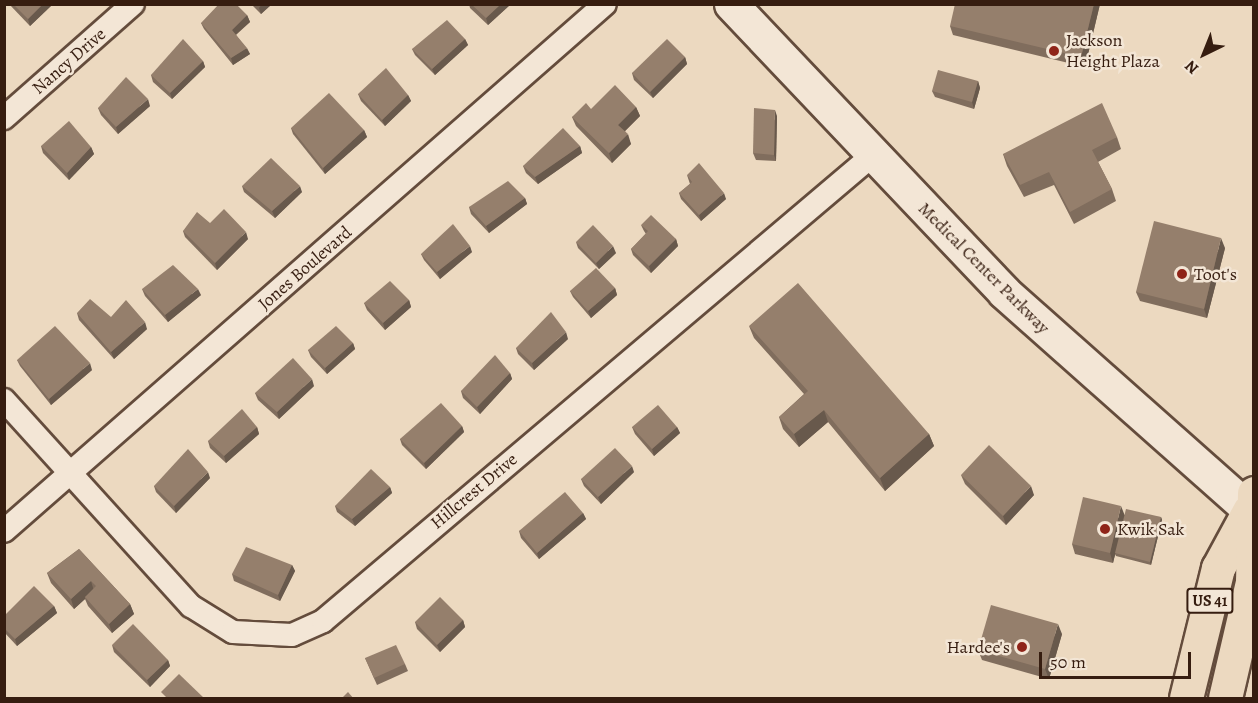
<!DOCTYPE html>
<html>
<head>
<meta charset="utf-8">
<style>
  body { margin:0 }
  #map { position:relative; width:1258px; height:703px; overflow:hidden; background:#ecd9c0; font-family:Alegreya,serif }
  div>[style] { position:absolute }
  .roads { filter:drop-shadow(2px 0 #644c3c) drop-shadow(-2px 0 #644c3c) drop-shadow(0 2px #644c3c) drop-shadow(0 -2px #644c3c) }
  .street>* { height:22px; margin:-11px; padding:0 11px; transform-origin:11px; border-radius:11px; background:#f3e6d6 }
  .secondary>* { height:33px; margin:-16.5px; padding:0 16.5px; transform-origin:16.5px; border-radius:16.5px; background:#f3e6d6 }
  .primary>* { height:33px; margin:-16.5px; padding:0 16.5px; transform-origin:16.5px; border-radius:16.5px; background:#ecd9c0 }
  .wall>* { inset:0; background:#806d5d }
  .shaded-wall>* { inset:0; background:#68594c }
  .building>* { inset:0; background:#957f6c }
  .dots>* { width:16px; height:16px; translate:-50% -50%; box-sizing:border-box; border:3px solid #f3e6d6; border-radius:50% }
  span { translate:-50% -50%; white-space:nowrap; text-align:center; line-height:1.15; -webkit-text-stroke:5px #f3e6d6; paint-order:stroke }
  .shield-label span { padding:2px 4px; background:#f3e6d6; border:2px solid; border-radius:4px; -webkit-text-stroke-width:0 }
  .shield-label { font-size:16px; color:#361d10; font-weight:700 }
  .poi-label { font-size:18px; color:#361d10 }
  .left { translate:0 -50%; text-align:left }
  .right { translate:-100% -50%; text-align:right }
  .street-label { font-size:18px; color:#361d10 }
  .frame { position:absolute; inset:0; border:6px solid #361d10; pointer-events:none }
  .north { position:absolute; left:1174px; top:24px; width:60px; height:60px; -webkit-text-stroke:4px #f3e6d6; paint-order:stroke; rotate:223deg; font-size:16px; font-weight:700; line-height:24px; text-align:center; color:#361d10 }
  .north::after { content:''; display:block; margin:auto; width:21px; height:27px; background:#361d10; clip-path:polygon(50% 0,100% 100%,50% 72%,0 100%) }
  .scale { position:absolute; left:1039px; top:652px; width:152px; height:27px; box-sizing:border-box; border:3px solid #361d10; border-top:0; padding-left:8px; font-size:18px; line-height:21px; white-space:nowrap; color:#361d10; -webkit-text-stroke:4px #f3e6d6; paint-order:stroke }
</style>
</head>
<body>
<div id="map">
  <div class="roads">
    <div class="street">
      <div style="left:4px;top:118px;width:172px;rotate:-41.5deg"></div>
      <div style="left:4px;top:400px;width:278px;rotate:47.8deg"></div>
      <div style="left:191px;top:606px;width:49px;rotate:31.8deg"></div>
      <div style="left:233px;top:632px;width:59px;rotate:2.9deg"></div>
      <div style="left:292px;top:635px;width:34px;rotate:-24deg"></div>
      <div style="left:323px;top:621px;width:721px;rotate:-40.27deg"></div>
      <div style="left:4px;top:531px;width:799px;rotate:-41.25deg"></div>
    </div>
    <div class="secondary">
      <div style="left:731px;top:4px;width:397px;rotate:46.5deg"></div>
      <div style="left:1004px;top:292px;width:334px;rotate:41.6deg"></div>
    </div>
    <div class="primary">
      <div style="left:1186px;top:698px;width:134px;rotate:-76.2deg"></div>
      <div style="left:1218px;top:568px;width:65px;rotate:-61.5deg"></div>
      <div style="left:1225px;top:698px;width:119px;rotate:-76.9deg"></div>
      <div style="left:1252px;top:582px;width:89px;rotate:-88.7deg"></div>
    </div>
  </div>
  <div class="wall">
    <div style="clip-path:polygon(9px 4px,53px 4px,30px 26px)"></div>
    <div style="clip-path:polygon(251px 4px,272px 4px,261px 14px)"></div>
    <div style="clip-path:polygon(469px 4px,511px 4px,488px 25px,470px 8px)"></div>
    <div style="clip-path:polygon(1100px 4px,1085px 67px,953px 35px,950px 26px)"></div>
    <div style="clip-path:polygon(247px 15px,250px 22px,236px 35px,250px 54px,233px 65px,204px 29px,201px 23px)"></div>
    <div style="clip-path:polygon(465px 39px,468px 45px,435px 75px,415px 55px,412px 49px)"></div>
    <div style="clip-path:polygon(685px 57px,687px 64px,653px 98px,634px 80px,632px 73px)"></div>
    <div style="clip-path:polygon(203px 61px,205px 67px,172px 99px,153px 82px,151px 75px)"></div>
    <div style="clip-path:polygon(978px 81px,980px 88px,974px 109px,935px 97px,932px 91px)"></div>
    <div style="clip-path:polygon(358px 94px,408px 95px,411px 101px,385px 126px,361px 101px)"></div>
    <div style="clip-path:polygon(150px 106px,118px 134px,101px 115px,98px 108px)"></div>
    <div style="clip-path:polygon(636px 107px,640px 116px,625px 131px,631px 144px,612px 163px,576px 126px,572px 117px,591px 109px)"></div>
    <div style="clip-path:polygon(777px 116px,776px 161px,756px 160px,753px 153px)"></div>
    <div style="clip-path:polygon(291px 128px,364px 130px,367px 137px,325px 174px,293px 134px)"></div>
    <div style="clip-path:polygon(1117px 137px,1121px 149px,1098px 162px,1112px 189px,1116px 201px,1074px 224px,1054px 185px,1024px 197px,1007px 166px,1003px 154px)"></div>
    <div style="clip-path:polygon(41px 146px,91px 147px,94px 154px,69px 180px,43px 153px)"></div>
    <div style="clip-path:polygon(580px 146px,582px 153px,538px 184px,526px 173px,523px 166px)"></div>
    <div style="clip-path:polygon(687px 175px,726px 199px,701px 221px,681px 199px,679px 193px,690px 184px)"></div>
    <div style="clip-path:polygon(242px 186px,302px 192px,275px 218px,244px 192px)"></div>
    <div style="clip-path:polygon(525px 198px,527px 204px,489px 233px,471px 214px,469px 207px)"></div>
    <div style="clip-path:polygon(210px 223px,248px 239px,217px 270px,185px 237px,183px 231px)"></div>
    <div style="clip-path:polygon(641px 225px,676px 239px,678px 246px,651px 273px,633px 255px,631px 249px,646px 234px,644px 231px)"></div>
    <div style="clip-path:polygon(576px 242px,616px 253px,599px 269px,578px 248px)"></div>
    <div style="clip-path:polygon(1225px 248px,1207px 318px,1140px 301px,1136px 292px)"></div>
    <div style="clip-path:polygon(472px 252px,440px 279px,424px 260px,421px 254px)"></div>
    <div style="clip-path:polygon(615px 288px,617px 295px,591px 318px,573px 297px,570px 291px)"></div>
    <div style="clip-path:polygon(142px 289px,201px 295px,168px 322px,145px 296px)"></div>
    <div style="clip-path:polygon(409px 300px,411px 307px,385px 330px,367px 310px,364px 303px)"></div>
    <div style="clip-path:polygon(77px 313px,111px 317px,147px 329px,114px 359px,79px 320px)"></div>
    <div style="clip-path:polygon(749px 326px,929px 434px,934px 446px,885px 491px,828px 422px,799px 447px,783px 429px,779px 417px,804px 394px,754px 338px)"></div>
    <div style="clip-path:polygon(568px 339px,534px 370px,518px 354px,516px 348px)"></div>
    <div style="clip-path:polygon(353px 343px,355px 349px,327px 374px,311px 357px,308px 350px)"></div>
    <div style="clip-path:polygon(17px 360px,92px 370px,51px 405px,20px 366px)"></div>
    <div style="clip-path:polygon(510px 373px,512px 379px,480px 414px,463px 398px,461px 391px)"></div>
    <div style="clip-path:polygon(314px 386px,279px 419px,258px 400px,255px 393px)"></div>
    <div style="clip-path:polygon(462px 426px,464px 432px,426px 469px,402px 445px,400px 439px)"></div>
    <div style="clip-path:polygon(257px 427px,259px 434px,226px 463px,210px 448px,208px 441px)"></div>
    <div style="clip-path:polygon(632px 427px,677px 427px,680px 433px,654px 456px,635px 434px)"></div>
    <div style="clip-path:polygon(634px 472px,601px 504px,584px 486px,581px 479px)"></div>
    <div style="clip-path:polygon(961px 475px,1034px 495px,1006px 525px,965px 484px)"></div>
    <div style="clip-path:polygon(210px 478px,176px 513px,156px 492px,154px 486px)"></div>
    <div style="clip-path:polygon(390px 487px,392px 493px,355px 526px,337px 512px,335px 506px)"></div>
    <div style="clip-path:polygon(583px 513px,586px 519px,539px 559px,521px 538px,519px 531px)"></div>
    <div style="clip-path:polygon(1124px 515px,1161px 517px,1162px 520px,1151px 565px,1116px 556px,1115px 554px,1113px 563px,1075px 554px,1072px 544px)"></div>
    <div style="clip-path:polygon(79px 549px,130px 604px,134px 614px,112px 633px,88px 606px,85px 599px,74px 609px,51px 583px,47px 573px)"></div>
    <div style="clip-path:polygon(292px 565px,295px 571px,280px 601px,234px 581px,232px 574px)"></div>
    <div style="clip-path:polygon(54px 606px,57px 613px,17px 646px,4px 632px,4px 616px)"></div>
    <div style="clip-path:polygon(463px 620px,465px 627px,440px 652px,417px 629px,415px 622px)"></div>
    <div style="clip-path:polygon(1062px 634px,1049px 679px,982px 660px,978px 650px)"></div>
    <div style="clip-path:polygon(112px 645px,168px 660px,170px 666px,150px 687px,114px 652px)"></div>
    <div style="clip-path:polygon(365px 658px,405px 664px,408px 671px,377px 685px)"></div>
  </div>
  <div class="shaded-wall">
    <div style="clip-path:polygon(43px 4px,53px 4px,30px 26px,28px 19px)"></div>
    <div style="clip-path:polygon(262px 4px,272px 4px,261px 14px,259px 8px)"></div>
    <div style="clip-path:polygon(501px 4px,511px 4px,488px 25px,486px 18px)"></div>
    <div style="clip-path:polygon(1094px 4px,1100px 4px,1085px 67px,1081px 57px)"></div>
    <div style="clip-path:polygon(247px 15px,250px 22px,234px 36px,232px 30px)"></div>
    <div style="clip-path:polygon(465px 39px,468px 45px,435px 75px,432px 69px)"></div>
    <div style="clip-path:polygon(247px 48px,250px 54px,233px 65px,231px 58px)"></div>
    <div style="clip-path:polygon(685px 57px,687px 64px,653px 98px,650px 92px)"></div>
    <div style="clip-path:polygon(203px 61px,205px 67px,172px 99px,170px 93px)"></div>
    <div style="clip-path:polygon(978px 81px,980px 88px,974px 109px,972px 102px)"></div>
    <div style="clip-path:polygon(408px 95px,411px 101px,385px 126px,382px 120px)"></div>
    <div style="clip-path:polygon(148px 99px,150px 106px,118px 134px,116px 127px)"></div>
    <div style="clip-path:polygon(636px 107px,640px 116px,622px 134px,618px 125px)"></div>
    <div style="clip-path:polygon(775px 110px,777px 116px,776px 161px,774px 155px)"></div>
    <div style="clip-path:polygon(364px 130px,367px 137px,325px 174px,323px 168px)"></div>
    <div style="clip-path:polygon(628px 134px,631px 144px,612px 163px,609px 153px)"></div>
    <div style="clip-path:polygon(580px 146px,582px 153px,538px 184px,535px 177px)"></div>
    <div style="clip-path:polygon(91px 147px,94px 154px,69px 180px,67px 173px)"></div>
    <div style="clip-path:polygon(300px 186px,302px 192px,275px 218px,272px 211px)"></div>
    <div style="clip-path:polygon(724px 193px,726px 199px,701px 221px,699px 215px)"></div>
    <div style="clip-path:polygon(525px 198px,527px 204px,489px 233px,486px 226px)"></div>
    <div style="clip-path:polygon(246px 232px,248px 239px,217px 270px,215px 263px)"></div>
    <div style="clip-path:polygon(1221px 238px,1225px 248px,1207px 318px,1204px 309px)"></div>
    <div style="clip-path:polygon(676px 239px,678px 246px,651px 273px,649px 266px)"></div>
    <div style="clip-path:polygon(470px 246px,472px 252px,440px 279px,437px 272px)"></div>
    <div style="clip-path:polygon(613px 246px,616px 253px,599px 269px,596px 263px)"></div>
    <div style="clip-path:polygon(615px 288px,617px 295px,591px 318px,588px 311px)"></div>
    <div style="clip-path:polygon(198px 289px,201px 295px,168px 322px,165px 315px)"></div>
    <div style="clip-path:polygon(409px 300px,411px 307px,385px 330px,383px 323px)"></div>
    <div style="clip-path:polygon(145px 322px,147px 329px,114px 359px,111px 352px)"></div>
    <div style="clip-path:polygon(566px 332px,568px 339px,534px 370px,532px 363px)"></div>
    <div style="clip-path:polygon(353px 343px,355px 349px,327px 374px,325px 368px)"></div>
    <div style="clip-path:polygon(90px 363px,92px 370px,51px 405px,49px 399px)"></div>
    <div style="clip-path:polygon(510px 373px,512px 379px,480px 414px,477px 407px)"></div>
    <div style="clip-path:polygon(312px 379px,314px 386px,279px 419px,277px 412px)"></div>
    <div style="clip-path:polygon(824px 410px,828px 422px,799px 447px,794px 434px)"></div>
    <div style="clip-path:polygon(462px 426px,464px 432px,426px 469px,424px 463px)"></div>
    <div style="clip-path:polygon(257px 427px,259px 434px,226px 463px,224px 456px)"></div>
    <div style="clip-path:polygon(677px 427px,680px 433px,654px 456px,652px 449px)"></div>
    <div style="clip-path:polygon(929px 434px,934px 446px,885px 491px,880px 478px)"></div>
    <div style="clip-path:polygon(632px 466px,634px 472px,601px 504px,598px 497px)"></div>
    <div style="clip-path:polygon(208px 472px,210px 478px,176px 513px,174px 506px)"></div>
    <div style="clip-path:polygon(1031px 486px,1034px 495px,1006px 525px,1003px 516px)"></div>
    <div style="clip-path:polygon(390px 487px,392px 493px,355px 526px,352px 519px)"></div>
    <div style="clip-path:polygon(1121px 506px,1125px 516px,1113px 563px,1110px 553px)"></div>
    <div style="clip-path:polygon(583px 513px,586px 519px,539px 559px,537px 553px)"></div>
    <div style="clip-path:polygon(1161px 517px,1162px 520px,1151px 565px,1150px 562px)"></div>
    <div style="clip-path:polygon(292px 565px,295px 571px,280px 601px,278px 595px)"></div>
    <div style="clip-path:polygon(91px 581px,94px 591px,85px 597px,85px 599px,74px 609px,71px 599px)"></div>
    <div style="clip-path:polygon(130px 604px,134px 614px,112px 633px,109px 624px)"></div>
    <div style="clip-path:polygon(54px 606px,57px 613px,17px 646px,15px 639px)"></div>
    <div style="clip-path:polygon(463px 620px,465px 627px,440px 652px,437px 645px)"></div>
    <div style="clip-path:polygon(1058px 624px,1062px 634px,1049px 679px,1045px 669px)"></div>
    <div style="clip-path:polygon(168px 660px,170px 666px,150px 687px,147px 680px)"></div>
  </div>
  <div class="building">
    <div style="clip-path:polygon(13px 4px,43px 4px,28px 19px)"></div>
    <div style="clip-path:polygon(219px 4px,236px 4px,247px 15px,232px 30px,247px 48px,231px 58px,201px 23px)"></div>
    <div style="clip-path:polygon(471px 4px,501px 4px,486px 18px)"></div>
    <div style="clip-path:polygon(955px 4px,1094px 4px,1081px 57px,950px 26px)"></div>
    <div style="clip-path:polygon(447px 20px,465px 39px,432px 69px,412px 49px)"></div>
    <div style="clip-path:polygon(183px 39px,203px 61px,170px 93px,151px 75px)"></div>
    <div style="clip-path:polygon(667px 39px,685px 57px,650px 92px,632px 73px)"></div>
    <div style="clip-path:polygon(386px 68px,408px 95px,382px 120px,358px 94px)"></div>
    <div style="clip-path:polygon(938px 70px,978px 81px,972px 102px,932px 91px)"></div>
    <div style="clip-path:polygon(126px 77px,148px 99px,116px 127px,98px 108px)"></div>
    <div style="clip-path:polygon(615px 85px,636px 107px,618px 125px,628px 134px,609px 153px,572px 117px,586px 103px,591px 109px)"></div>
    <div style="clip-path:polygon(329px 93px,364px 130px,323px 168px,291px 128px)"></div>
    <div style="clip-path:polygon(1102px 103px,1117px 137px,1092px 150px,1112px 189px,1070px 212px,1049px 172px,1020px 185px,1003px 154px)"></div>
    <div style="clip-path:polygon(754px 108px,775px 110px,774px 155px,753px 153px)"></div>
    <div style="clip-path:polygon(69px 121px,91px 147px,67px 173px,41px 146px)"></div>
    <div style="clip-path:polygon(563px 128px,580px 146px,535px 177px,523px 166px)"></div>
    <div style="clip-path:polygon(271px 158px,300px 186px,272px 211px,242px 186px)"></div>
    <div style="clip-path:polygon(699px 163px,724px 193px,699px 215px,679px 193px,692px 182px,687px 175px)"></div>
    <div style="clip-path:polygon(508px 181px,525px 198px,486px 226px,469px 207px)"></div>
    <div style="clip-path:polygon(224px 209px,246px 232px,215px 263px,183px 231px,197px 212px,210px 223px)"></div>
    <div style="clip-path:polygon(651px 215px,676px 239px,649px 266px,631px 249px,648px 231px,641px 225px)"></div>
    <div style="clip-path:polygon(1154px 221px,1221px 238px,1204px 309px,1136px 292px)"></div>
    <div style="clip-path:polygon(453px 224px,470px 246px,437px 272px,421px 254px)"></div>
    <div style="clip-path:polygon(593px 225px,613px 246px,596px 263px,576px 242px)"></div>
    <div style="clip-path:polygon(173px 265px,198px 289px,165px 315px,142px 289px)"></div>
    <div style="clip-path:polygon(596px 268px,615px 288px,588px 311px,570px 291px)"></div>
    <div style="clip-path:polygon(390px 281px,409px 300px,383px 323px,364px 303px)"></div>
    <div style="clip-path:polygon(798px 283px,929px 434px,880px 478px,824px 410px,794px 434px,779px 417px,808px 391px,749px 326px)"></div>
    <div style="clip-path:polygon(90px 299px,111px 317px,126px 300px,145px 322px,111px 352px,77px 313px)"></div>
    <div style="clip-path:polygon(551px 312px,566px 332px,532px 363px,516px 348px)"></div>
    <div style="clip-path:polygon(55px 326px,90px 363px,49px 399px,17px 360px)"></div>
    <div style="clip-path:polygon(336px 326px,353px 343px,325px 368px,308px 350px)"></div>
    <div style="clip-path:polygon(495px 355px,510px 373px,477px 407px,461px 391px)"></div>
    <div style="clip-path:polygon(293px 358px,312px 379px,277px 412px,255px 393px)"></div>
    <div style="clip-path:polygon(441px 403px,462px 426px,424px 463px,400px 439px)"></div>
    <div style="clip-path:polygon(658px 405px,677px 427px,652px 449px,632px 427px)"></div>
    <div style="clip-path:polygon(242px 409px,257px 427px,224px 456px,208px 441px)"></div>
    <div style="clip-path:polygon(989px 445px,1031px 486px,1003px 516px,961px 475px)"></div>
    <div style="clip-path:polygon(615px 448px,632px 466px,598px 497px,581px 479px)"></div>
    <div style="clip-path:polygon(188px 449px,208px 472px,174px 506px,154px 486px)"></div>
    <div style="clip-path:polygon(371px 469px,390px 487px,352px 519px,335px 506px)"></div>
    <div style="clip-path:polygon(565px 492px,583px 513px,537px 553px,519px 531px)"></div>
    <div style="clip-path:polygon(1083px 497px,1121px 506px,1110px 553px,1072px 544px)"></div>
    <div style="clip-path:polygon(1126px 509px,1161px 517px,1150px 562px,1115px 553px)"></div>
    <div style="clip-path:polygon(246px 547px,292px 565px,278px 595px,232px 574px)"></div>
    <div style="clip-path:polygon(79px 549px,130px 604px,109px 624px,85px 597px,96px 586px,91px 581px,71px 599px,47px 573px)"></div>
    <div style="clip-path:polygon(34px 586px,54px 606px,15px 639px,4px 628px,4px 616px)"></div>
    <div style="clip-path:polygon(440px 597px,463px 620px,437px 645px,415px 622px)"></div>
    <div style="clip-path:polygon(991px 605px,1058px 624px,1045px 669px,978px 650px)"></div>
    <div style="clip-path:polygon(133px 624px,168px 660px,147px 680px,112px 645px)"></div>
    <div style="clip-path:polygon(396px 645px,405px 664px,374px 678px,365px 658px)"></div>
    <div style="clip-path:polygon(179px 674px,205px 699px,168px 699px,161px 692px)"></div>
    <div style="clip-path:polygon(348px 692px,354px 699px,341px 699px)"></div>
  </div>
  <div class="dots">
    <div style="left:1054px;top:51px;background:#8f2418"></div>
    <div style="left:1182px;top:274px;background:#8f2418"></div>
    <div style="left:1105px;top:529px;background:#8f2418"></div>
    <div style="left:1022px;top:647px;background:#8f2418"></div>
  </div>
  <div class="shield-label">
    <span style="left:1210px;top:601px">US 41</span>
  </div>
  <div class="poi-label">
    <span class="left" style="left:1066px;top:51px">Jackson<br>Height Plaza</span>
    <span class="left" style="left:1194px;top:274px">Toot's</span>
    <span class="left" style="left:1117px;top:529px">Kwik Sak</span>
    <span class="right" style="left:1010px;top:647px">Hardee's</span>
  </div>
  <div class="street-label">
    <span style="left:69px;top:61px;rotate:-41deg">Nancy Drive</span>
    <span style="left:305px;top:268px;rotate:-41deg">Jones Boulevard</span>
    <span style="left:984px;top:268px;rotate:45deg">Medical Center Parkway</span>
    <span style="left:474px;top:491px;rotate:-40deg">Hillcrest Drive</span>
  </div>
  <div class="frame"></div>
  <div class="north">N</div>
  <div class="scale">50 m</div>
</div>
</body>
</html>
